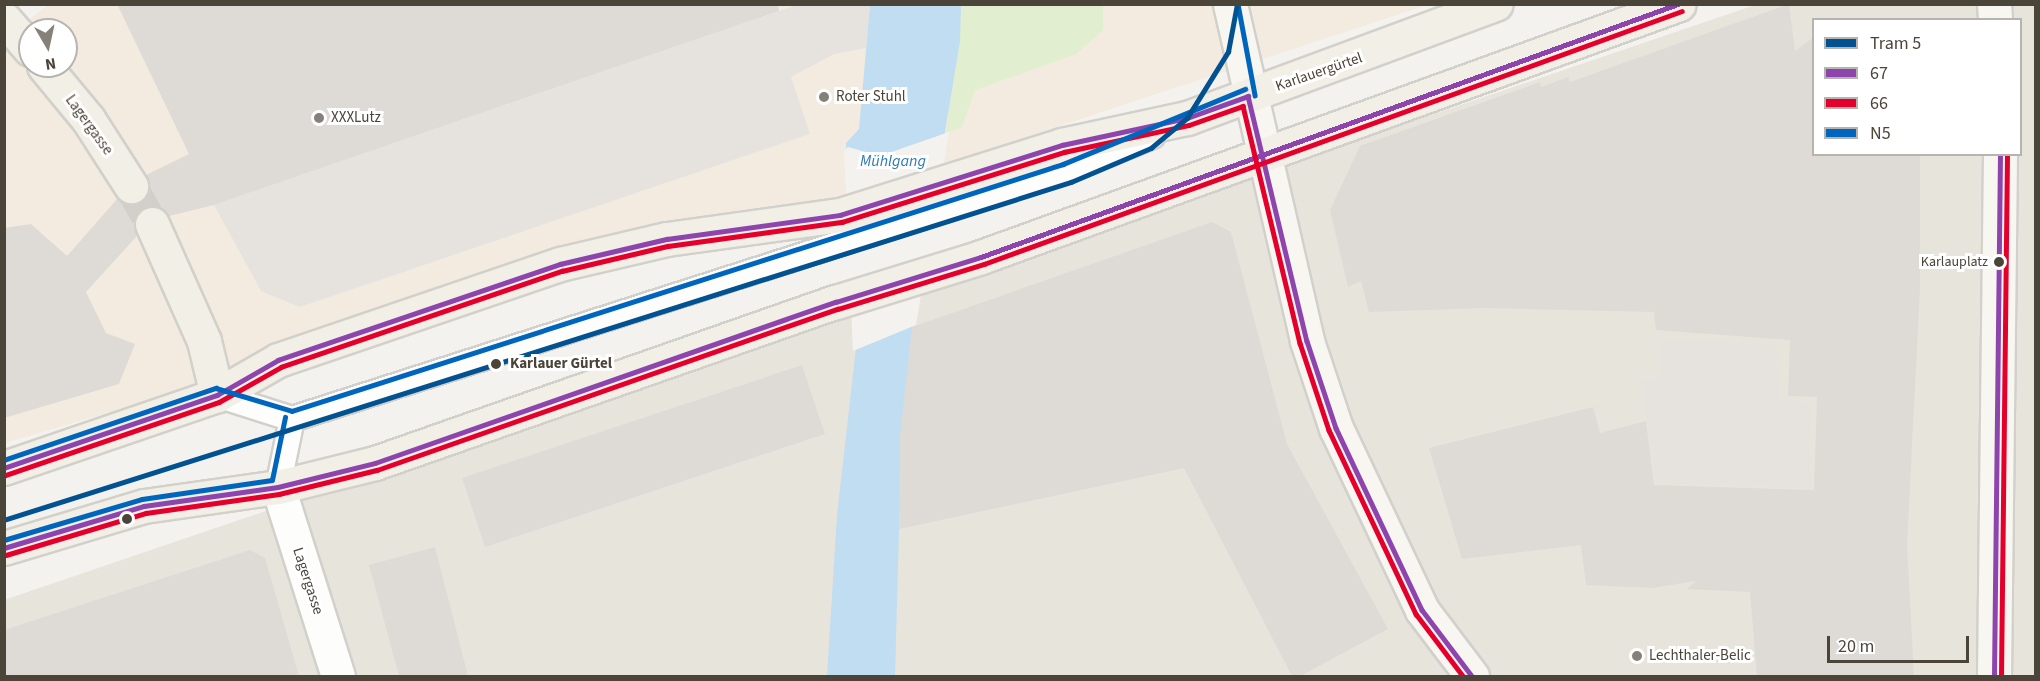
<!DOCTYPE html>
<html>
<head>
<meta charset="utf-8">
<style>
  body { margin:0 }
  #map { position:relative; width:2040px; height:681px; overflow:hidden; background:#f4f2ee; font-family:"Source Sans 3",sans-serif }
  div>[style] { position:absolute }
  .residential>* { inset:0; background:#e7e4dc }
  .commercial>* { inset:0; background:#f3ebdf }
  .green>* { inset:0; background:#e1eecf }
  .parking>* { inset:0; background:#e6e3df }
  .water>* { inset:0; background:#c0ddf1 }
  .pier>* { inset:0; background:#f4f2ee }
  .building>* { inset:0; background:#dedbd6 }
  .primary-tunnel>* { height:33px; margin-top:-16.5px; transform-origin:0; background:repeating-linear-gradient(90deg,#d2cfca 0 33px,transparent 0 49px) }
  .roads { filter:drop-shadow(2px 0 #d2d0cb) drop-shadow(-2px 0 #d2d0cb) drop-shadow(0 2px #d2d0cb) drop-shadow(0 -2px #d2d0cb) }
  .service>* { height:24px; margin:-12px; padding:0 12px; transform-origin:12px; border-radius:12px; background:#fdfdfc }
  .minor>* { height:33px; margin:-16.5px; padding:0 16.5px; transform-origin:16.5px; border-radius:16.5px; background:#fdfdfc }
  .secondary>* { height:33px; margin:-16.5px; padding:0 16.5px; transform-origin:16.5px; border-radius:16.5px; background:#f7f6f1 }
  .primary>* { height:33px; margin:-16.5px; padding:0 16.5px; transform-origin:16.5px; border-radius:16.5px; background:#f2efe6 }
  .bus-1>* { height:4.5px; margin:-2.25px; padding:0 2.25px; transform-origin:2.25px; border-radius:2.25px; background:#8e44ad }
  .bus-2>* { height:4.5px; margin:-2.25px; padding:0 2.25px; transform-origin:2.25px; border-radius:2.25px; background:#e4002b }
  .bus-3>* { height:4.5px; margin:-2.25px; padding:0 2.25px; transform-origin:2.25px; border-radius:2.25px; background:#0065bd }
  .tram-1>* { height:4.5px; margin:-2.25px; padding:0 2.25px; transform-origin:2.25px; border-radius:2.25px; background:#025191 }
  .dots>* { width:16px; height:16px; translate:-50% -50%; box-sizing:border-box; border:3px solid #fff; border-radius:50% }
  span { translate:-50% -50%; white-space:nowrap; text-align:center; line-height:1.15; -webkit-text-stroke:6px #fff; paint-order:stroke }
  .bus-label { font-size:14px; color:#4b4439 }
  .right { translate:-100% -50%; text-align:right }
  .street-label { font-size:15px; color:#4b4439 }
  .poi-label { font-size:15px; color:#4b4439 }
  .left { translate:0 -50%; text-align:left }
  .stop-label { font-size:15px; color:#4b4439; font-weight:700 }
  .water-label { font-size:16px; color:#2e7ab2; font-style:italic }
  .frame { position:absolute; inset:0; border:6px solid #4b4439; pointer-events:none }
  .legend { position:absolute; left:1812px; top:18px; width:210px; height:138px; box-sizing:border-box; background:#fff; border:2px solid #b7b4b0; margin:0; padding:8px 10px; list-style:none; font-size:18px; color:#4b4439 }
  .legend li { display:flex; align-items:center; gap:12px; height:30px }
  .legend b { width:30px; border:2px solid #b7b4b0 }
  .north { position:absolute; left:18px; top:18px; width:60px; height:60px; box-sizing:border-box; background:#fff; border:2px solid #b7b4b0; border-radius:50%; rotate:171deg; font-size:16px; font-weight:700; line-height:24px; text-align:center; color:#4b4439 }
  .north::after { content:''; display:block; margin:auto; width:21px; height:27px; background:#868178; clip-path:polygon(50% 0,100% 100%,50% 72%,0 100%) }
  .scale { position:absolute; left:1827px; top:636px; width:142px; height:27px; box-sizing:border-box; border:3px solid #4b4439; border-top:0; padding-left:8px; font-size:18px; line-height:21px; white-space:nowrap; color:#4b4439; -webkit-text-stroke:4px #fff; paint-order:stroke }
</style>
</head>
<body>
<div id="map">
  <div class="residential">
    <div style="clip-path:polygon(evenodd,1755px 5px,2035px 5px,2035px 676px,5px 676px,4px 600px,1755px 5px,1814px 20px,2020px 20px,2020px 154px,1814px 154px,1814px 20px)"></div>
  </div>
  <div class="commercial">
    <div style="clip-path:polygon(evenodd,48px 5px,1427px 5px,880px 185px,5px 443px,5px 38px,48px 5px,30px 30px,66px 30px,66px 66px,30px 66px,30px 30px)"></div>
  </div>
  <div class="green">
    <div style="clip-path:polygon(961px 5px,1103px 5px,1103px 30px,1076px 54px,975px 90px,962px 127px,946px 133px)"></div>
  </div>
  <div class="parking">
    <div style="clip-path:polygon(797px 5px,870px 5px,866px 48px,834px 54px,791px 77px,810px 134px,300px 307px,261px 291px,214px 205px)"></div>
    <div style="clip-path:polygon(1662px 339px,1777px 345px,1779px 399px,1810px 402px,1811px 488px,1656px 483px,1642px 382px,1661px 375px)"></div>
  </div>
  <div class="water">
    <div style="clip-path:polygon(870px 5px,961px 5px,960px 41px,913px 326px,902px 422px,895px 676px,827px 676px,837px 515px,856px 348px,846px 143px,859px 129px)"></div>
  </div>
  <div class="pier">
    <div style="clip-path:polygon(949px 132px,916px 325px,853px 351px,844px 151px,848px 147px,880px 156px)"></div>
  </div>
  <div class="building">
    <div style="clip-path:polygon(117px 4px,778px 4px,779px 11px,214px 205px,169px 216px,155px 205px,144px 207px,133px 221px,137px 236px,86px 292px,106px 333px,135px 344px,119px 384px,4px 418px,4px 228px,31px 224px,67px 256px,118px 198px,131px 205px,141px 202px,150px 186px,146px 175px,189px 154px)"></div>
    <div style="clip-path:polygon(1789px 4px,1795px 51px,1814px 37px,1814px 154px,1920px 154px,1920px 289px,1907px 545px,1914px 676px,1757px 676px,1750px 592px,1687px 589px,1696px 581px,1652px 588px,1586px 585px,1581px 545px,1462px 559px,1429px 448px,1593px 407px,1600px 433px,1646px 421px,1654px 485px,1814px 490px,1817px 397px,1788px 396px,1790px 340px,1656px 330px,1654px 312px,1485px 308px,1369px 312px,1361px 281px,1348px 287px,1330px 210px,1360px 146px,1540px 82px,1541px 87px,1568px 77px,1570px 82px)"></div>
    <div style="clip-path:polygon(1212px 222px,1231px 232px,1287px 444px,1388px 629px,1300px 676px,1292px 676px,1184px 468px,899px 529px,900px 436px,912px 327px)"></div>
    <div style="clip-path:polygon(802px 365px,825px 434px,485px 547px,462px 478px)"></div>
    <div style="clip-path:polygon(435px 547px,468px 676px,399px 676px,369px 565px)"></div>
    <div style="clip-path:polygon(250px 550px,265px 558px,299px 676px,4px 676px,4px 630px)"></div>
  </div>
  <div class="primary-tunnel">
    <div style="left:131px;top:186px;width:43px;rotate:61.1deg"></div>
  </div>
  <div class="roads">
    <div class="service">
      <div style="left:217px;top:395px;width:79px;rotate:17.7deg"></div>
      <div style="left:292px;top:419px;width:813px;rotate:-17.77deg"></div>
      <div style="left:1066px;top:171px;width:93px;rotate:-22.1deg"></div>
      <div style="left:278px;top:487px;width:69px;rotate:-78.4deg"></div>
    </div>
    <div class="minor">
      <div style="left:278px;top:487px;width:198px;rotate:72.4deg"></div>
    </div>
    <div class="secondary">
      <div style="left:1230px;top:4px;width:346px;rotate:77.1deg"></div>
      <div style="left:1307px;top:341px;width:92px;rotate:71.6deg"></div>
      <div style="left:1336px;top:428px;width:201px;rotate:64.7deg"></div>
      <div style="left:1422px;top:610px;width:83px;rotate:52.9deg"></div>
      <div style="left:1994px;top:4px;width:16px;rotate:86deg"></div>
      <div style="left:1994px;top:676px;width:522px;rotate:-89.34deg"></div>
    </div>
    <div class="primary">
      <div style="left:4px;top:19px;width:40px;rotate:49deg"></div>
      <div style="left:44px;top:66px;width:69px;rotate:50.3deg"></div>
      <div style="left:88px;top:119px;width:80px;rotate:57.3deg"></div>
      <div style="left:152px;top:224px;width:128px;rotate:66deg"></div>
      <div style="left:204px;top:341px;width:56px;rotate:76.5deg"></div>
      <div style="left:4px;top:468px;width:225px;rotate:-18.9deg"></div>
      <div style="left:217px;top:395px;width:70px;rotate:-29.8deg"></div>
      <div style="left:278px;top:360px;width:298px;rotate:-18.8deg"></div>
      <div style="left:560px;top:264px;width:110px;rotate:-13.2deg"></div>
      <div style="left:667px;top:239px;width:175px;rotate:-7.9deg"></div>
      <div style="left:840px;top:215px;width:233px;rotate:-17.5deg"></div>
      <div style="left:1062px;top:145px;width:128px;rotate:-12.2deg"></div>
      <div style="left:1187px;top:118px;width:329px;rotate:-20.3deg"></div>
      <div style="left:4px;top:548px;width:146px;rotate:-16.7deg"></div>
      <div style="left:144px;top:506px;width:135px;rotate:-8.1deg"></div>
      <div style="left:278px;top:487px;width:100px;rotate:-13.9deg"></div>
      <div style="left:375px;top:463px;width:488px;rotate:-19.3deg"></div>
      <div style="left:836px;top:302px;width:152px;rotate:-17.2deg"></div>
      <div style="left:981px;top:257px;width:742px;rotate:-19.92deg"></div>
    </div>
  </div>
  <div class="bus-1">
    <div style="left:4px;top:468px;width:225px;rotate:-18.9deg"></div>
    <div style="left:217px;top:395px;width:70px;rotate:-29.8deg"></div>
    <div style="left:278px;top:360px;width:298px;rotate:-18.8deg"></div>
    <div style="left:560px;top:264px;width:110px;rotate:-13.2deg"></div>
    <div style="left:667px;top:239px;width:175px;rotate:-7.9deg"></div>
    <div style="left:840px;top:215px;width:233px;rotate:-17.5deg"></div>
    <div style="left:1062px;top:145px;width:128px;rotate:-12.2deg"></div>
    <div style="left:1187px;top:118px;width:65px;rotate:-19.8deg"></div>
    <div style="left:1248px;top:96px;width:252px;rotate:76.5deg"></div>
    <div style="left:1307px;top:341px;width:92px;rotate:71.6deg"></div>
    <div style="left:1336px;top:428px;width:201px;rotate:64.7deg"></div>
    <div style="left:1422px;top:610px;width:83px;rotate:52.9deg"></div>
    <div style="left:4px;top:548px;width:146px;rotate:-16.7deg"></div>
    <div style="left:144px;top:506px;width:135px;rotate:-8.1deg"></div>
    <div style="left:278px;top:487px;width:100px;rotate:-13.9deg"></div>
    <div style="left:375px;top:463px;width:488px;rotate:-19.3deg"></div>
    <div style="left:836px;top:302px;width:152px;rotate:-17.2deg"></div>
    <div style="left:981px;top:257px;width:741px;rotate:-19.95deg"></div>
    <div style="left:1994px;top:676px;width:522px;rotate:-89.34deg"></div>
  </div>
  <div class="bus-2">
    <div style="left:6px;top:475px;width:225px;rotate:-18.9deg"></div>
    <div style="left:219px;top:402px;width:71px;rotate:-29.4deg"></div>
    <div style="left:281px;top:367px;width:297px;rotate:-18.9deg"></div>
    <div style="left:562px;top:271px;width:109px;rotate:-13.3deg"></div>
    <div style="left:668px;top:246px;width:176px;rotate:-7.9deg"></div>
    <div style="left:842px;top:222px;width:233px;rotate:-17.5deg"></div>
    <div style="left:1064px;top:152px;width:128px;rotate:-12.2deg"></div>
    <div style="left:1189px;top:125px;width:57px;rotate:-19.4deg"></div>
    <div style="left:1243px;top:106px;width:244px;rotate:76.5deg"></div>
    <div style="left:1300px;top:343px;width:92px;rotate:71.6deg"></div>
    <div style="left:1329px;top:430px;width:204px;rotate:64.7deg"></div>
    <div style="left:1416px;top:614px;width:78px;rotate:52.8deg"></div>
    <div style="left:6px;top:555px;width:146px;rotate:-16.7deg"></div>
    <div style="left:146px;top:513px;width:134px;rotate:-8.1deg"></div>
    <div style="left:279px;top:494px;width:101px;rotate:-13.8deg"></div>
    <div style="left:377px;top:470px;width:488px;rotate:-19.3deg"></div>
    <div style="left:838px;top:309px;width:153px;rotate:-17.1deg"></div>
    <div style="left:984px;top:264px;width:742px;rotate:-19.92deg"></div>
    <div style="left:2001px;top:676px;width:522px;rotate:-89.34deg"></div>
  </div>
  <div class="bus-3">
    <div style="left:1238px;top:4px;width:93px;rotate:79.4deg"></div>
    <div style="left:4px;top:460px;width:224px;rotate:-18.8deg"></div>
    <div style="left:216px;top:388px;width:79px;rotate:16.8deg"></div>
    <div style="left:292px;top:411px;width:810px;rotate:-17.76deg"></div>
    <div style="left:1063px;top:164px;width:197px;rotate:-22.4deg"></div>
    <div style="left:4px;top:540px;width:144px;rotate:-16.5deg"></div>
    <div style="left:142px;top:499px;width:131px;rotate:-8.3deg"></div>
    <div style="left:272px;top:480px;width:64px;rotate:-78.3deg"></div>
  </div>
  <div class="tram-1">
    <div style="left:4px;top:520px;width:1119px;rotate:-17.58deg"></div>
    <div style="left:1071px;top:182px;width:87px;rotate:-23deg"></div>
    <div style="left:1151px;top:148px;width:47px;rotate:-39.8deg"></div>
    <div style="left:1187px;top:118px;width:78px;rotate:-58.2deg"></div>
    <div style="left:1228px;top:52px;width:49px;rotate:-79.4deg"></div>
  </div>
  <div class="dots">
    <div style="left:824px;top:97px;background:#868178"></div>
    <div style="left:319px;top:118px;background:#868178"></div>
    <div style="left:1999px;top:262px;background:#4b4439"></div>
    <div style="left:496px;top:364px;background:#4b4439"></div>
    <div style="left:127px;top:519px;background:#4b4439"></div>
    <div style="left:1637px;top:656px;background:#868178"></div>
  </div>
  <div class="bus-label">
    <span class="right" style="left:1988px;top:262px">Karlauplatz</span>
  </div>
  <div class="street-label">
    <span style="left:1319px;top:72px;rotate:-19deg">Karlauergürtel</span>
    <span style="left:89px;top:125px;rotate:54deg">Lagergasse</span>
    <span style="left:308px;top:581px;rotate:72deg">Lagergasse</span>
  </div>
  <div class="poi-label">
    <span class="left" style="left:836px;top:97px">Roter Stuhl</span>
    <span class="left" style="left:331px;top:118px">XXXLutz</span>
    <span class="left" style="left:1649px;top:656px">Lechthaler-Belic</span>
  </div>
  <div class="stop-label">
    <span class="left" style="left:510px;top:364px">Karlauer Gürtel</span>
  </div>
  <div class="water-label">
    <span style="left:893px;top:161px">Mühlgang</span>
  </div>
  <div class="frame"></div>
  <ul class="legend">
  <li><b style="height:8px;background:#025191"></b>Tram 5</li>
  <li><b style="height:8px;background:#8e44ad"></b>67</li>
  <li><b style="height:8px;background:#e4002b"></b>66</li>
  <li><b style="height:8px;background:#0065bd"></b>N5</li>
  </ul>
  <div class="north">N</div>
  <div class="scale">20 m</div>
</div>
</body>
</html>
